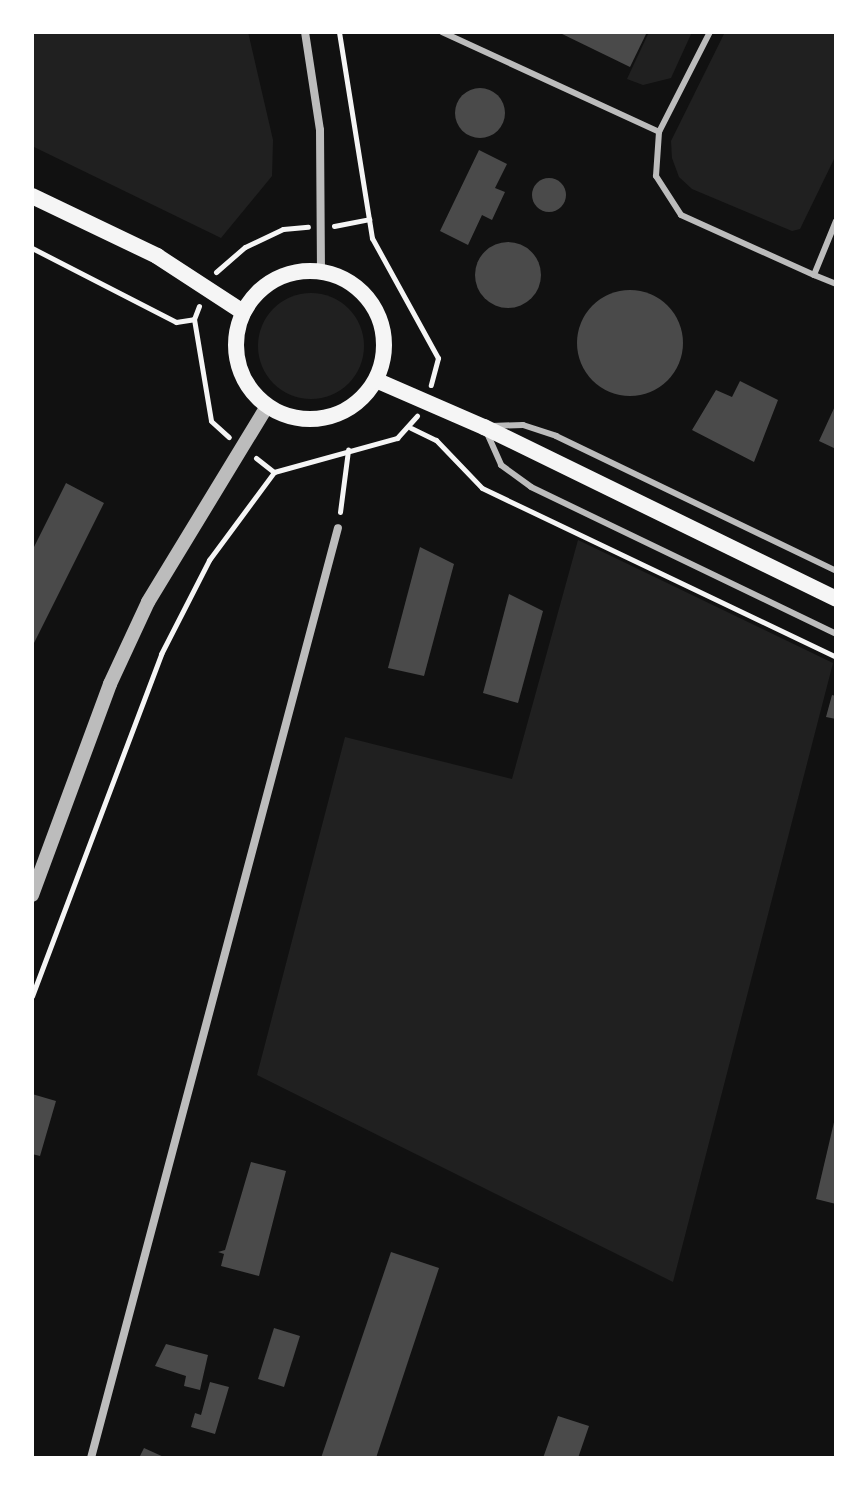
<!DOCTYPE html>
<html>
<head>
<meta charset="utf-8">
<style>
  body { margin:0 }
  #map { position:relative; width:868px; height:1490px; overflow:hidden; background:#111; font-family:Merriweather,serif }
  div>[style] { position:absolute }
  .green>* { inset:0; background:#202020 }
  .round { border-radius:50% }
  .building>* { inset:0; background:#4a4a4a }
  .path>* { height:5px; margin:-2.5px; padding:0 2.5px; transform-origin:2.5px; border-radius:2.5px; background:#f5f5f5 }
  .service>* { height:6px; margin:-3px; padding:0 3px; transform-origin:3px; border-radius:3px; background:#bcbcbc }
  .minor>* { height:8px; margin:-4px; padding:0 4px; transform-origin:4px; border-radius:4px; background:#bcbcbc }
  .tertiary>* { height:14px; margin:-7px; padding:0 7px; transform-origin:7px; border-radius:7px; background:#bcbcbc }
  .secondary>* { height:16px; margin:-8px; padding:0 8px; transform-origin:8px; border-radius:8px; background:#f5f5f5 }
  .secondary>.ring { margin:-8px; padding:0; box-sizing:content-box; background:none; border:16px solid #f5f5f5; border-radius:50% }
  span { translate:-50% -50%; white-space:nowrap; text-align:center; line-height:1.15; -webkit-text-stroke:6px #fff; paint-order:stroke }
  .frame { position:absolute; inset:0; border:34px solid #fff; pointer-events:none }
</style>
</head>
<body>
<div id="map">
  <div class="green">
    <div style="clip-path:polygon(32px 32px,248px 32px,273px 140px,272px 176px,221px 238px,32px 146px)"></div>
    <div style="clip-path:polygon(649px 32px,692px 32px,671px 78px,643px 85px,627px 79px)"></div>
    <div style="clip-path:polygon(725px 32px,836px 32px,836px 155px,800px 229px,792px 231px,692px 189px,679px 177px,672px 158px,671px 141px)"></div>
    <div class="round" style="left:258px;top:293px;width:106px;height:106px"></div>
    <div style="clip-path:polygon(578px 540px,833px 663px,673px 1282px,257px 1075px,345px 737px,512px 779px)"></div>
  </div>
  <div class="building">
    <div style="clip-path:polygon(558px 32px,647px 32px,630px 67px)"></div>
    <div class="round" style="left:455px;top:88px;width:50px;height:50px"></div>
    <div style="clip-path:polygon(479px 150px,507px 164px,495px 188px,505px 192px,492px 220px,482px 215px,468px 245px,440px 231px)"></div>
    <div class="round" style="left:532px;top:178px;width:34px;height:34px"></div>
    <div class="round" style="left:475px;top:242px;width:66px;height:66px"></div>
    <div class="round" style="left:577px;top:290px;width:106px;height:106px"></div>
    <div style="clip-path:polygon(740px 381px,778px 400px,754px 462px,692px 430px,716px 390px,732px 397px)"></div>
    <div style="clip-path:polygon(836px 404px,836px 449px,819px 441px)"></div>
    <div style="clip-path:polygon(66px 483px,104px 503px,32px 647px,32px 551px)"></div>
    <div style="clip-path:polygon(420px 547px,454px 564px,424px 676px,388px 668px)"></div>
    <div style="clip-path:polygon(509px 594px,543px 611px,518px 703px,483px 693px)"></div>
    <div style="clip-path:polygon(832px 695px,836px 696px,836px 719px,826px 717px)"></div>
    <div style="clip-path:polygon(32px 1094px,56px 1101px,40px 1156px,32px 1154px)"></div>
    <div style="clip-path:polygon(835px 1118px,836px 1118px,836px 1204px,816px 1199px)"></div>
    <div style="clip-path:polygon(251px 1162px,286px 1171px,259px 1276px,221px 1266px,224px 1254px,218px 1252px,225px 1250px)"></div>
    <div style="clip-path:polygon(391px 1252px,439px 1268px,376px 1458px,321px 1458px)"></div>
    <div style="clip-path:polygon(274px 1328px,300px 1336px,284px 1387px,258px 1379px)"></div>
    <div style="clip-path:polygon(166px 1344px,208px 1355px,200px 1390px,184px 1386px,186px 1376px,155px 1366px)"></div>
    <div style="clip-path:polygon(210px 1382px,229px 1387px,215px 1434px,191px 1427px,195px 1413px,201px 1415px)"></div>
    <div style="clip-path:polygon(558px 1416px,589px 1426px,578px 1458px,543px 1458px)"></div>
    <div style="clip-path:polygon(144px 1448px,166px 1458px,139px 1458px)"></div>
  </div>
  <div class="path">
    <div style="left:339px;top:32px;width:209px;rotate:80.9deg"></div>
    <div style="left:372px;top:238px;width:137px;rotate:61.2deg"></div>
    <div style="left:438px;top:358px;width:28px;rotate:105deg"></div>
    <div style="left:334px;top:226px;width:36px;rotate:-11deg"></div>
    <div style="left:32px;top:248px;width:162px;rotate:27.2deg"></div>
    <div style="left:176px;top:322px;width:18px;rotate:-9deg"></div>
    <div style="left:216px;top:272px;width:38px;rotate:-41deg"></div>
    <div style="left:245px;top:247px;width:42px;rotate:-25.3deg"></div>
    <div style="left:283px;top:229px;width:25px;rotate:-5deg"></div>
    <div style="left:199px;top:306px;width:14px;rotate:111deg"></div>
    <div style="left:194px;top:319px;width:103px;rotate:80.5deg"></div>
    <div style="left:211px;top:421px;width:24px;rotate:42deg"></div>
    <div style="left:411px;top:428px;width:28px;rotate:26deg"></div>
    <div style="left:436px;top:440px;width:66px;rotate:46.2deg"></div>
    <div style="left:482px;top:488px;width:392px;rotate:25.5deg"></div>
    <div style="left:256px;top:458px;width:23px;rotate:38deg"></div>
    <div style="left:340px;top:512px;width:63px;rotate:-82.6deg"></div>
    <div style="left:32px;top:996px;width:366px;rotate:-69.3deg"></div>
    <div style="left:161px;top:654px;width:106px;rotate:-62.9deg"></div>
    <div style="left:209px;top:560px;width:109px;rotate:-53.5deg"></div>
    <div style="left:274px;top:472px;width:128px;rotate:-15.5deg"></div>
    <div style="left:397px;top:438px;width:30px;rotate:-48deg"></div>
  </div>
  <div class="service">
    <div style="left:442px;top:32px;width:239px;rotate:24.7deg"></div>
    <div style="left:659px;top:132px;width:44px;rotate:93.9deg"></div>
    <div style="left:656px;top:176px;width:46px;rotate:57.3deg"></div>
    <div style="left:681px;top:215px;width:146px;rotate:24.3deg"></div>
    <div style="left:659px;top:132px;width:112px;rotate:-63deg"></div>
    <div style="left:836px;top:221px;width:58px;rotate:112.2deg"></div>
    <div style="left:814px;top:275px;width:24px;rotate:22deg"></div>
    <div style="left:492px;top:426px;width:31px;rotate:-2deg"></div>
    <div style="left:523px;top:425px;width:35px;rotate:18deg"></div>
    <div style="left:556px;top:436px;width:311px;rotate:25.7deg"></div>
    <div style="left:487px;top:433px;width:35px;rotate:66deg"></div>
    <div style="left:501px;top:465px;width:37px;rotate:36deg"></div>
    <div style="left:531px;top:487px;width:339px;rotate:25.7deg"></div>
  </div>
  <div class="minor">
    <div style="left:305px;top:32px;width:99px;rotate:81.3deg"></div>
    <div style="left:320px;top:130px;width:141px;rotate:89.6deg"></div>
    <div style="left:91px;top:1458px;width:962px;rotate:-75.13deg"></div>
  </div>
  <div class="tertiary">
    <div style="left:32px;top:895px;width:225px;rotate:-69.7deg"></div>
    <div style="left:110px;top:684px;width:90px;rotate:-65.1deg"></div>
    <div style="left:148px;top:602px;width:229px;rotate:-58.7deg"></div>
  </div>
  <div class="secondary">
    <div style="left:32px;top:196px;width:139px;rotate:25.6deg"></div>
    <div style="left:157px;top:256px;width:103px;rotate:33.1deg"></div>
    <div class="ring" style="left:236px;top:271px;width:132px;height:132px"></div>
    <div style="left:378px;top:381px;width:116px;rotate:23.5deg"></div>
    <div style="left:484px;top:427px;width:392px;rotate:26deg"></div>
  </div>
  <div class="frame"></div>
</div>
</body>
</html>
